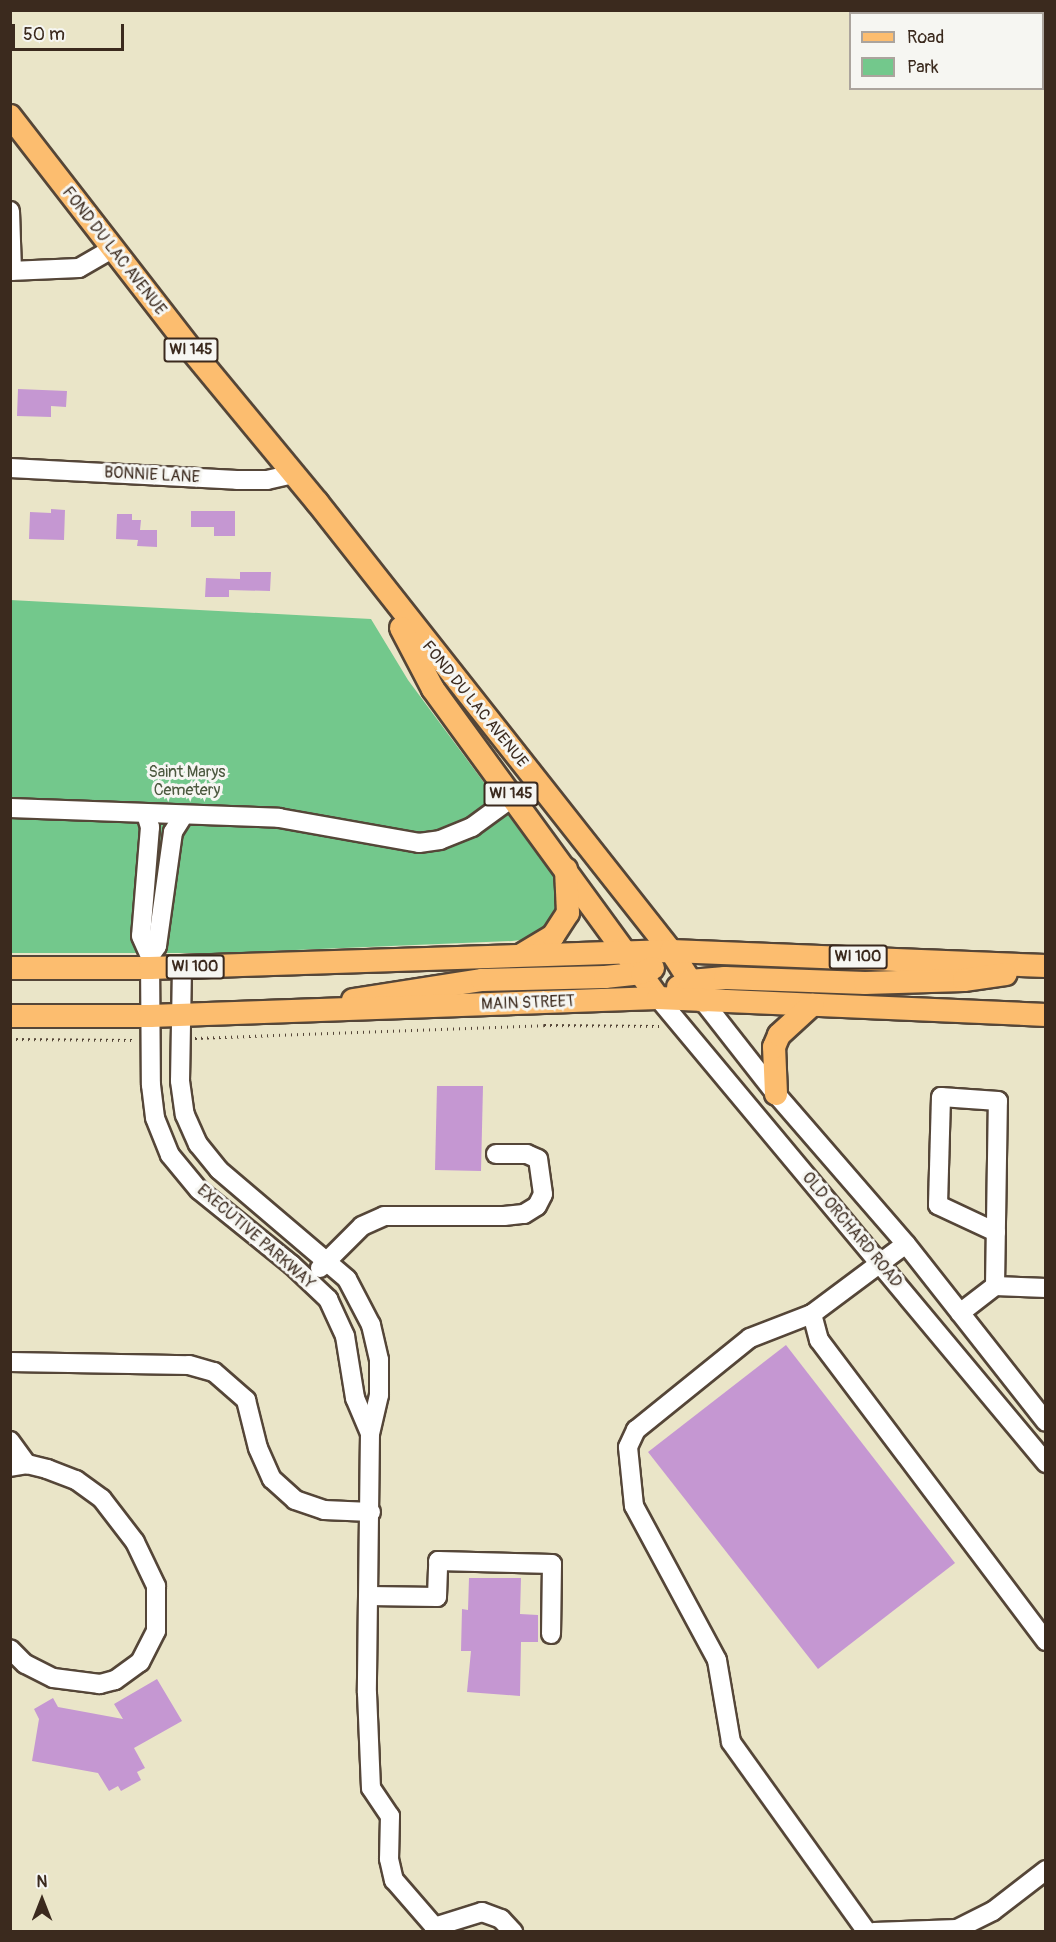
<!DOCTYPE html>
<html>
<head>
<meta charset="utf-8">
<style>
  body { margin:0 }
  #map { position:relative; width:1056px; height:1942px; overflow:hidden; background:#eae5c8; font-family:Pangolin,sans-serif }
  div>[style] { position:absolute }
  .green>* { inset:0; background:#73c88c }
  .building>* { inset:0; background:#c597d2 }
  .path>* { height:3px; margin-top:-1.5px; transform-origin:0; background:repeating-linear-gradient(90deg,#554638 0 1.5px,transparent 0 6px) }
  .roads { filter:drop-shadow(2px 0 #554638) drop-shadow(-2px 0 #554638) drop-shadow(0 2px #554638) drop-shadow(0 -2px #554638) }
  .minor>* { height:18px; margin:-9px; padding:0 9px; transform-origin:9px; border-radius:9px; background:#fff }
  .major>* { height:22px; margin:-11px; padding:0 11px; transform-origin:11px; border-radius:11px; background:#fcbd6f }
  span { translate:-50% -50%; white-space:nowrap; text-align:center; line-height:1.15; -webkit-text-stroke:6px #f6f6f2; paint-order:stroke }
  .shield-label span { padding:2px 4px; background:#f6f6f2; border:2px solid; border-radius:4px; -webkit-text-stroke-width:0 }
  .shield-label { font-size:15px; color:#3b2a1e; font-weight:700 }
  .street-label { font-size:16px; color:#3b2a1e }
  .park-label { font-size:16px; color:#4c593f }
  .frame { position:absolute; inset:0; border:12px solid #3b2a1e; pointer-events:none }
  .legend { position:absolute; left:849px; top:12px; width:195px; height:78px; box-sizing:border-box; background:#f6f6f2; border:2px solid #aba49d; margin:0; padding:8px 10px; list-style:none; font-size:18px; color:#3b2a1e }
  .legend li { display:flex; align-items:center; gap:12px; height:30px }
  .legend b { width:30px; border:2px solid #aba49d }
  .north { position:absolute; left:12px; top:1870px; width:60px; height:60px; -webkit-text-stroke:4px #f6f6f2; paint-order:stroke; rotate:0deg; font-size:16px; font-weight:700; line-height:24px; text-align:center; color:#3b2a1e }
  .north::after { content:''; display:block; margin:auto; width:21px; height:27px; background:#3b2a1e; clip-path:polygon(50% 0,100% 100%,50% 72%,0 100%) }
  .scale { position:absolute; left:12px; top:24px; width:112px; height:27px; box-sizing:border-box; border:3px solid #3b2a1e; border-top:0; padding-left:8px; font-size:18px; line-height:21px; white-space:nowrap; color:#3b2a1e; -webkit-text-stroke:4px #f6f6f2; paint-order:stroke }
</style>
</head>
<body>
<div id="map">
  <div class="green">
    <div style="clip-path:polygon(10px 600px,371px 619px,408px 680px,554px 877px,561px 907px,553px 923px,529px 939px,512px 941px,227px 953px,11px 953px)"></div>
  </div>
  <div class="building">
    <div style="clip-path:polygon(18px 389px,67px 391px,66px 407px,51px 406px,51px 417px,17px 416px)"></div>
    <div style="clip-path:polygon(51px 509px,65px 510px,64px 540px,29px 539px,30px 512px,51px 513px)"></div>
    <div style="clip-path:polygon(191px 511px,235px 511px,235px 536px,214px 536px,214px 527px,191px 527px)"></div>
    <div style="clip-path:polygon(117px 514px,132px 514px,132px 520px,141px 520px,140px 530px,157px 530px,157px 547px,137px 546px,138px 540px,116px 539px)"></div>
    <div style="clip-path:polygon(240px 572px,271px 572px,270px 591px,229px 590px,229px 597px,205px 597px,206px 578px,240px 579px)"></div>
    <div style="clip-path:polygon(437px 1086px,483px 1086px,481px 1171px,435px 1170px)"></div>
    <div style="clip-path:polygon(786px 1345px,955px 1563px,818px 1669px,648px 1452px)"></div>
    <div style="clip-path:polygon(469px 1578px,521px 1578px,520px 1614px,538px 1615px,538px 1642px,521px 1642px,520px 1696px,467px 1692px,471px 1651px,461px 1651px,462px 1609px,468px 1610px)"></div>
    <div style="clip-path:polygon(157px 1679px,182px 1721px,134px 1748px,145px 1768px,137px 1772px,141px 1780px,121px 1791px,118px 1786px,109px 1791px,98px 1773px,32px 1761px,39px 1719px,34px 1709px,53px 1698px,58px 1707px,123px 1719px,114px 1704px)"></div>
  </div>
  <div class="path">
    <div style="left:195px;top:1038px;width:349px;rotate:-2.1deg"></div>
    <div style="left:544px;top:1025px;width:115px;rotate:0.5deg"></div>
    <div style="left:10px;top:1039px;width:125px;rotate:0.5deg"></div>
  </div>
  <div class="roads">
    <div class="minor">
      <div style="left:10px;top:211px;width:60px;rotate:88.1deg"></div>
      <div style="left:10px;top:271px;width:69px;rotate:-2.5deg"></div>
      <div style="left:79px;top:268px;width:39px;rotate:-30deg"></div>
      <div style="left:10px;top:468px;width:227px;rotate:3deg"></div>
      <div style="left:237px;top:480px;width:30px"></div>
      <div style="left:267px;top:480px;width:27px;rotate:-13deg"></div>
      <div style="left:10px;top:808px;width:269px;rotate:2.1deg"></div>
      <div style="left:279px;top:818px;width:142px;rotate:10.1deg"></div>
      <div style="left:419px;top:843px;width:21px;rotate:-8deg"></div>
      <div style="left:440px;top:840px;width:35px;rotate:-22deg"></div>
      <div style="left:472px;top:827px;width:51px;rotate:-36.2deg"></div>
      <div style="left:146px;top:814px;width:14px;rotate:73deg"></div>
      <div style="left:150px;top:827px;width:109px;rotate:94.7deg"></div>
      <div style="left:141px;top:936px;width:22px;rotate:66deg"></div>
      <div style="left:150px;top:956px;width:129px;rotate:89.6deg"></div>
      <div style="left:151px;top:1085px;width:33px;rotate:83deg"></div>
      <div style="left:155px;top:1118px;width:40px;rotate:68deg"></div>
      <div style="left:170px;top:1155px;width:45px;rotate:50.4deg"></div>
      <div style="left:199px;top:1190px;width:119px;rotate:38.9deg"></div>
      <div style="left:292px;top:1265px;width:50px;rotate:43.4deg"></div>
      <div style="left:328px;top:1299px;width:41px;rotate:65.3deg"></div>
      <div style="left:345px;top:1336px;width:63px;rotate:80.8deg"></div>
      <div style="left:355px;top:1398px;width:38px;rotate:67deg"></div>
      <div style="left:150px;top:956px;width:12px;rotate:-55deg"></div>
      <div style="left:157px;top:946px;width:115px;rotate:-82deg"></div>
      <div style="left:173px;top:832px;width:19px;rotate:-58deg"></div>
      <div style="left:182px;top:967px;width:114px;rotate:91deg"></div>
      <div style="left:180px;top:1081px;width:34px;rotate:82deg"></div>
      <div style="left:185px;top:1115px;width:32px;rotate:66deg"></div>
      <div style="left:198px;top:1144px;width:33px;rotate:51deg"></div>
      <div style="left:219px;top:1170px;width:168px;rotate:40.4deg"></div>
      <div style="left:347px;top:1279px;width:52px;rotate:62.4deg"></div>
      <div style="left:371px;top:1325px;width:36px;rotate:77deg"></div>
      <div style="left:379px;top:1360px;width:35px;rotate:90deg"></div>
      <div style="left:379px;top:1395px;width:39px;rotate:103deg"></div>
      <div style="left:370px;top:1433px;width:260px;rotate:90.7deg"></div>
      <div style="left:367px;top:1693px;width:95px;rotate:87.6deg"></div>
      <div style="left:371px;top:1788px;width:34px;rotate:56deg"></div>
      <div style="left:390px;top:1816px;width:43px;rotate:91.3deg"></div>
      <div style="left:389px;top:1859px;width:22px;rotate:77deg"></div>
      <div style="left:394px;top:1880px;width:69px;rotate:49.1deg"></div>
      <div style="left:658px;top:998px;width:606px;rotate:50.16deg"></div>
      <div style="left:703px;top:1001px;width:118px;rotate:51.9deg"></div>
      <div style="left:776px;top:1094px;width:198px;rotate:49.1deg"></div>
      <div style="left:906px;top:1244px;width:226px;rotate:51.8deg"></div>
      <div style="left:320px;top:1268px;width:59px;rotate:-45deg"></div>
      <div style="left:362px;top:1226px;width:24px;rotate:-24deg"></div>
      <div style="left:384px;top:1216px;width:120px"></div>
      <div style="left:504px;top:1216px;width:20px;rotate:-6deg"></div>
      <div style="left:524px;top:1214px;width:15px;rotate:-32deg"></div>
      <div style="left:537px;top:1206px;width:13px;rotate:-63deg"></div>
      <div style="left:543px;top:1194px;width:35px;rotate:-98deg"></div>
      <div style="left:538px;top:1159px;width:12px;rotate:-156deg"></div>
      <div style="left:527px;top:1154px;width:31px;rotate:180deg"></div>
      <div style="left:995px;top:1286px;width:185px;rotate:-89.1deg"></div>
      <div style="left:998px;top:1101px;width:57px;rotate:-176deg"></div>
      <div style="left:941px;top:1097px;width:108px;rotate:91.6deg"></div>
      <div style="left:938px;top:1205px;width:64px;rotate:25deg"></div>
      <div style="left:960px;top:1313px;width:44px;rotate:-37.6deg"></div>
      <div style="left:995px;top:1286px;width:51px;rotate:2.2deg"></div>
      <div style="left:812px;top:1314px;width:27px;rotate:75deg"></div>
      <div style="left:819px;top:1340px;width:377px;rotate:53deg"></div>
      <div style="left:10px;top:1362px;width:179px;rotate:1deg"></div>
      <div style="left:189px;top:1365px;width:26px;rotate:16deg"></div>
      <div style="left:214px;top:1372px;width:43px;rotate:41.2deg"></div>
      <div style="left:246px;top:1400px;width:49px;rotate:76deg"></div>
      <div style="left:258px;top:1448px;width:34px;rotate:66deg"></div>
      <div style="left:272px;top:1479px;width:31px;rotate:42deg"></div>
      <div style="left:295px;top:1500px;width:31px;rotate:19deg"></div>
      <div style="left:324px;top:1510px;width:47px;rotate:2.4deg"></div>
      <div style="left:10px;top:1441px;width:29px;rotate:54deg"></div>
      <div style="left:10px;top:1467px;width:17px;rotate:-10deg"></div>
      <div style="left:27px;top:1464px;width:21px;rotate:14deg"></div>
      <div style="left:47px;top:1469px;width:31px;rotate:21deg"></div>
      <div style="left:76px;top:1480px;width:32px;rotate:36deg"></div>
      <div style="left:102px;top:1499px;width:54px;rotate:52.5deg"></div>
      <div style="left:135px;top:1542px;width:49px;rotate:64.5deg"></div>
      <div style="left:156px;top:1586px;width:45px;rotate:90deg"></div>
      <div style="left:156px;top:1631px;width:35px;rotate:117deg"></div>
      <div style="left:140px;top:1662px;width:31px;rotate:144deg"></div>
      <div style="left:115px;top:1680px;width:16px;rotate:165deg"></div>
      <div style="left:100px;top:1684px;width:47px;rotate:-172.7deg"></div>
      <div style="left:53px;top:1678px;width:31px;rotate:-153deg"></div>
      <div style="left:25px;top:1664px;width:21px;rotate:-135deg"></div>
      <div style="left:369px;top:1596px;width:68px;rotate:0.8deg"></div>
      <div style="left:437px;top:1597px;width:36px;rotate:-88deg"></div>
      <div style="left:438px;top:1561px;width:114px;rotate:1.5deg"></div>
      <div style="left:552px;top:1564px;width:70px;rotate:90.8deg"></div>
      <div style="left:434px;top:1927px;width:50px;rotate:-17.4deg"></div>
      <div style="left:482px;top:1912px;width:20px;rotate:20deg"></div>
      <div style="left:501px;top:1919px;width:18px;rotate:47deg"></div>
      <div style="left:867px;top:1932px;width:234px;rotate:-125.6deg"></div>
      <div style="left:731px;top:1742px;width:83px;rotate:-99.7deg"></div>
      <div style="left:717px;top:1660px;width:175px;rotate:-118.3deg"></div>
      <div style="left:634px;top:1506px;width:59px;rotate:-95.8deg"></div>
      <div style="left:628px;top:1447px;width:19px;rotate:-65deg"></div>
      <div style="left:636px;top:1430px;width:146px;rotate:-38.9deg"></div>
      <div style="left:750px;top:1338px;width:66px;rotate:-21.2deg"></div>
      <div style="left:812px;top:1314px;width:117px;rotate:-36.7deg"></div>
      <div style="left:874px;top:1932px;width:83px;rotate:-2.1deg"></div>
      <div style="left:957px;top:1929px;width:40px;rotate:-26.6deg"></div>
      <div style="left:993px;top:1911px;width:67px;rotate:-37.7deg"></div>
    </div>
    <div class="major">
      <div style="left:10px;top:116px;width:297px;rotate:52.2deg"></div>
      <div style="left:192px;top:351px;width:196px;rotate:50.4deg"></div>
      <div style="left:317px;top:502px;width:572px;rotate:51.75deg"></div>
      <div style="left:671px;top:951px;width:59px;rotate:57.4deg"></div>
      <div style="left:401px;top:628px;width:69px;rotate:62.3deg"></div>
      <div style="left:433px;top:689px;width:382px;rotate:53.9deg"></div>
      <div style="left:523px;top:954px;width:35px;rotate:-31deg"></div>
      <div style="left:553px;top:936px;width:27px;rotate:-57deg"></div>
      <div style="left:568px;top:913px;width:44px;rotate:-92.6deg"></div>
      <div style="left:10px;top:968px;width:140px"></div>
      <div style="left:150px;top:968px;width:521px;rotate:-1.87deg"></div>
      <div style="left:671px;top:951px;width:375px;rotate:2.3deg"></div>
      <div style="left:678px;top:987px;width:13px;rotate:-27deg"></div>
      <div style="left:690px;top:981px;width:35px;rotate:-5deg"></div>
      <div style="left:725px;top:978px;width:140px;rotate:2deg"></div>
      <div style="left:865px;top:983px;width:99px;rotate:-1.7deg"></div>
      <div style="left:964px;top:980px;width:42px;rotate:-8.1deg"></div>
      <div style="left:353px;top:1000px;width:131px;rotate:-8.8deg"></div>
      <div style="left:482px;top:980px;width:123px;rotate:-1.4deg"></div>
      <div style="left:605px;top:977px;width:37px;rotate:-6deg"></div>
      <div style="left:642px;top:973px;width:12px;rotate:-24deg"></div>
      <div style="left:10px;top:1016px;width:140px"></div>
      <div style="left:150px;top:1016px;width:508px;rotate:-2.03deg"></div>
      <div style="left:658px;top:998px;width:388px;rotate:2.5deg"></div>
      <div style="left:776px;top:1094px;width:47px;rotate:-92.4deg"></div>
      <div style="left:774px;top:1047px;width:13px;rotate:-67deg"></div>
      <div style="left:779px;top:1035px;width:45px;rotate:-42.3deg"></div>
    </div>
  </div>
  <div class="shield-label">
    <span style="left:191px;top:350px">WI 145</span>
    <span style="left:511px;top:794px">WI 145</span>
    <span style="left:858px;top:957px">WI 100</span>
    <span style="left:195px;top:967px">WI 100</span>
  </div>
  <div class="street-label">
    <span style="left:114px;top:251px;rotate:52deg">FOND DU LAC AVENUE</span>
    <span style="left:152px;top:475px;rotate:3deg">BONNIE LANE</span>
    <span style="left:475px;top:704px;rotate:51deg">FOND DU LAC AVENUE</span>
    <span style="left:528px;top:1003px;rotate:-2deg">MAIN STREET</span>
    <span style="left:852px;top:1230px;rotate:50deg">OLD ORCHARD ROAD</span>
    <span style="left:256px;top:1237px;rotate:41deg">EXECUTIVE PARKWAY</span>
  </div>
  <div class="park-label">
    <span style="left:187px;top:781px">Saint Marys<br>Cemetery</span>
  </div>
  <div class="frame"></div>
  <ul class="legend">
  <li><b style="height:8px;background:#fcbd6f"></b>Road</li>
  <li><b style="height:16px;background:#73c88c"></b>Park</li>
  </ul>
  <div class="north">N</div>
  <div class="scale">50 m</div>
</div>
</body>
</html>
